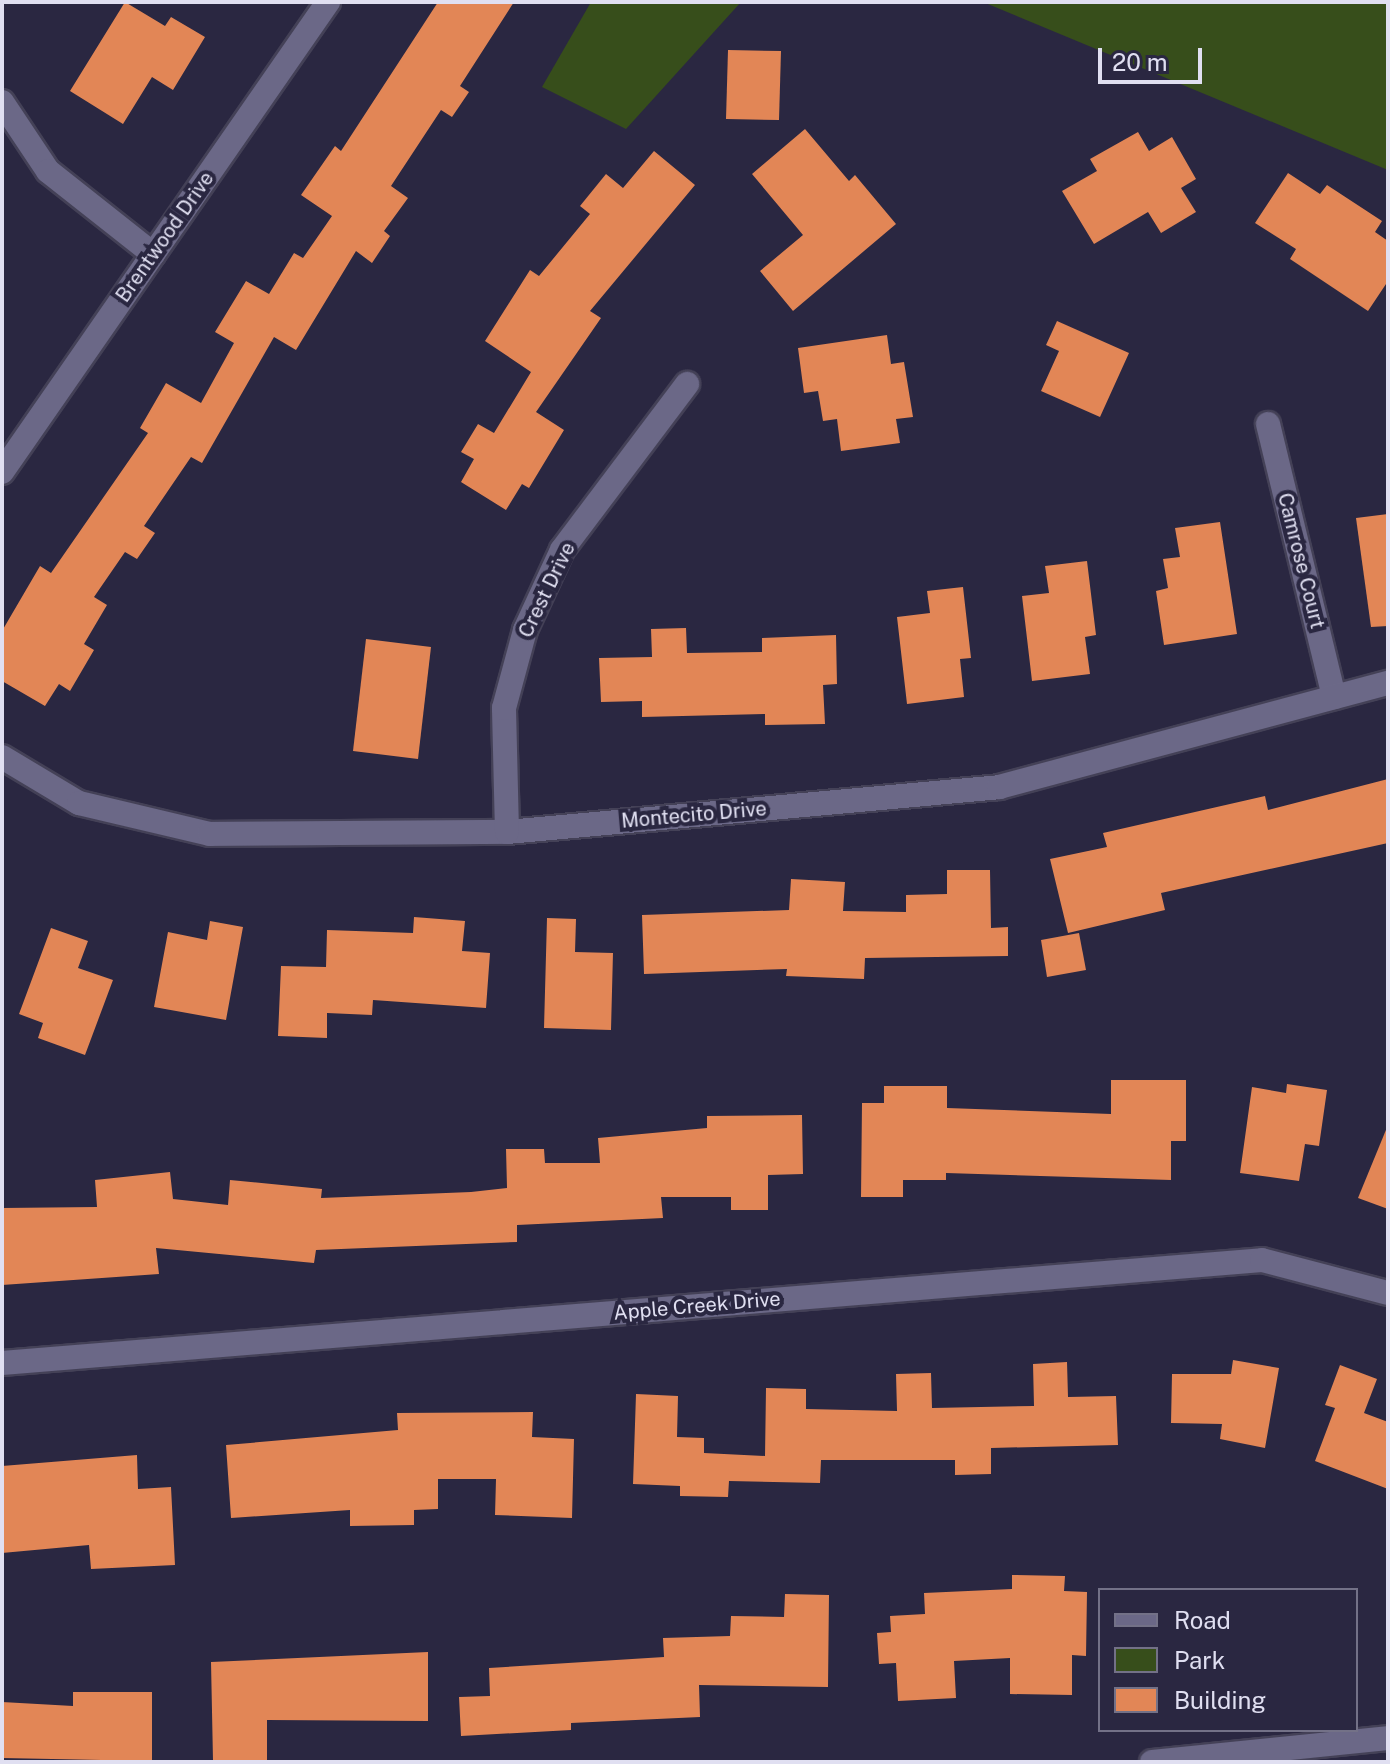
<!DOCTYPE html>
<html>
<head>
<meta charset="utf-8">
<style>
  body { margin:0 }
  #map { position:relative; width:1390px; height:1764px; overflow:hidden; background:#2a2741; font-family:"Public Sans",sans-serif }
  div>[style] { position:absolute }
  .green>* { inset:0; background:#374e1b }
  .building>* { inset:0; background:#e28656 }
  .roads { filter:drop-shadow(2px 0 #444157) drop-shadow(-2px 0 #444157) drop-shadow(0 2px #444157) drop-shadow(0 -2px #444157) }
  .street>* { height:24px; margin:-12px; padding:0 12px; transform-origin:12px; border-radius:12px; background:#6b6887 }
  span { translate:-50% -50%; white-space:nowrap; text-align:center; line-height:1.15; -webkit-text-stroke:8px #2a2741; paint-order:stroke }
  .street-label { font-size:20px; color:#e0dff1 }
  .frame { position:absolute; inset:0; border:4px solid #e0dff1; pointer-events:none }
  .legend { position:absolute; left:1098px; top:1588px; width:260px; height:144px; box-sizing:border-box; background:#2a2741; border:2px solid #737187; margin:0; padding:10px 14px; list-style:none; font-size:24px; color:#e0dff1 }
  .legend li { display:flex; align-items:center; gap:16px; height:40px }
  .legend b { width:40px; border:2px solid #737187 }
  .scale { position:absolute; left:1098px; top:48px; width:104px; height:36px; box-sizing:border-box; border:4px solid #e0dff1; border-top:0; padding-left:10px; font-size:24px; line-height:28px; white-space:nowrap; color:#e0dff1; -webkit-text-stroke:6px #2a2741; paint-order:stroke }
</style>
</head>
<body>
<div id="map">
  <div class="green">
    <div style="clip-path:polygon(591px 2px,741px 2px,626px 129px,542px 87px)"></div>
    <div style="clip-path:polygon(983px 2px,1388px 2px,1388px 170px)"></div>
  </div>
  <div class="building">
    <div style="clip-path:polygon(125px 2px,165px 26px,171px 17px,205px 37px,173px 90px,152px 77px,123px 124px,70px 91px)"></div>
    <div style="clip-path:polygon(438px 2px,514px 2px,460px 86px,469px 92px,452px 117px,441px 110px,391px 186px,408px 198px,384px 231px,390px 236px,372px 263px,356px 251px,296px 350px,274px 337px,202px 463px,191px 457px,144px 526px,155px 533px,137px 559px,125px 552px,94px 597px,107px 605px,84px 644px,94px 650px,70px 691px,59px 684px,45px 706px,2px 681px,2px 631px,40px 566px,51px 573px,148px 433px,140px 428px,166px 383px,201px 403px,234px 343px,215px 332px,246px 281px,269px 294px,294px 253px,303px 258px,332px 216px,301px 195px,335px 146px,341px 151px)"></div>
    <div style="clip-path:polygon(728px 50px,781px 51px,779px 120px,726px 119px)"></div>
    <div style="clip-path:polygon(805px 129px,849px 181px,855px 175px,896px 224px,793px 311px,760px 271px,803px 235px,752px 174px)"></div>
    <div style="clip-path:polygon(1138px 132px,1149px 151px,1172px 137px,1196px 179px,1181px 188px,1196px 212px,1161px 233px,1148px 212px,1094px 244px,1062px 191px,1097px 171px,1090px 159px)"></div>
    <div style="clip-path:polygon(654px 151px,695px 185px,590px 311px,601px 318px,536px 412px,564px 430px,529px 488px,522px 484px,506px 510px,461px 482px,474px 459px,461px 452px,478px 424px,494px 433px,531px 372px,485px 341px,530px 270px,539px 276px,590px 214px,580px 206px,606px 174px,623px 188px)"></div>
    <div style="clip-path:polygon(1288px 173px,1320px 194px,1327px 185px,1382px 221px,1375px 232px,1388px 241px,1388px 281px,1368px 311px,1290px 259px,1296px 249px,1255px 223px)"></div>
    <div style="clip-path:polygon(1057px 321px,1129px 353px,1100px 417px,1041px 391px,1059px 351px,1046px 345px)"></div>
    <div style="clip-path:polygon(887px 335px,891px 364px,904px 362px,913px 417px,896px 419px,900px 443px,841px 451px,837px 419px,823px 421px,818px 391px,804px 393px,798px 348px)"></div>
    <div style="clip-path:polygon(1388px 514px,1388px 626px,1371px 627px,1356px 518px)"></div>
    <div style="clip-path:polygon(1220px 522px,1237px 634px,1164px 645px,1156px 591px,1168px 588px,1163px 559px,1180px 557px,1175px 528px)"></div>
    <div style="clip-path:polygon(1087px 561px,1096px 635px,1085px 637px,1090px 674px,1032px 681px,1022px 596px,1049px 593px,1045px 566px)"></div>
    <div style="clip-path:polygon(963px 587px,971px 658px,960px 659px,964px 697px,907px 704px,897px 617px,930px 613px,927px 591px)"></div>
    <div style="clip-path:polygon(686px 628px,687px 653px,762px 652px,762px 638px,836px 635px,837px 684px,823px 685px,825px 724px,765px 725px,765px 714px,642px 717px,642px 701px,601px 702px,599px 658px,652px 657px,651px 629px)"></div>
    <div style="clip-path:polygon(366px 639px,431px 647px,418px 759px,353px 751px)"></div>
    <div style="clip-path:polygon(1388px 779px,1388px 843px,1161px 893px,1165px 910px,1068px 933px,1050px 859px,1107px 847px,1103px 833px,1265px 796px,1268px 810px)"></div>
    <div style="clip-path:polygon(947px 870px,990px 870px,991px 928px,1008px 927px,1008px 956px,865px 958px,864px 979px,786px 976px,787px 969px,644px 974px,642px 915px,789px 910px,791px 879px,845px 882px,843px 911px,906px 912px,906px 895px,947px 894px)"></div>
    <div style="clip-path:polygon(414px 917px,465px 921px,462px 951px,490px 953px,486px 1008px,373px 1000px,372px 1015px,327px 1013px,327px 1038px,278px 1036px,281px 966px,326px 967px,327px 930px,413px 933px)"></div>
    <div style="clip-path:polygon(547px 918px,576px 919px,575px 952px,613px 953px,611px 1030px,544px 1028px)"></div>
    <div style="clip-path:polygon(210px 921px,243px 927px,226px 1020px,154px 1007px,168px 932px,207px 940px)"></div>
    <div style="clip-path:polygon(51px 928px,88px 941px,78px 968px,113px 980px,85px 1055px,38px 1038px,43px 1023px,19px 1014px)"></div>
    <div style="clip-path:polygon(1079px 933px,1086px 970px,1047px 977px,1041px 940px)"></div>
    <div style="clip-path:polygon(1111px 1080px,1186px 1080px,1186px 1141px,1171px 1141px,1171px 1180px,946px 1173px,946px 1180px,903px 1180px,903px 1197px,861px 1197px,862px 1103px,884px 1103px,884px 1086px,947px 1086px,947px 1108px,1111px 1114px)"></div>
    <div style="clip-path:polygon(1287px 1084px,1327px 1090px,1319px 1146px,1305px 1144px,1299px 1181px,1240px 1173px,1252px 1087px,1286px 1093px)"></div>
    <div style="clip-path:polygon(802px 1115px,803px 1174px,768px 1175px,768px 1210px,731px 1210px,731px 1197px,661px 1197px,663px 1218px,517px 1225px,517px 1242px,316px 1250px,314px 1263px,156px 1248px,159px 1274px,2px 1285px,2px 1208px,97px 1207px,95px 1180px,170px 1172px,173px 1199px,228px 1205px,230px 1180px,322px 1189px,321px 1198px,471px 1192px,507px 1188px,506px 1149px,544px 1149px,545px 1163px,600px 1163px,598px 1138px,707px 1128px,707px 1116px)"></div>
    <div style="clip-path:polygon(1388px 1125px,1388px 1209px,1358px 1198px)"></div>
    <div style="clip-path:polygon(1233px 1360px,1279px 1368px,1265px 1448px,1220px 1439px,1222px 1424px,1171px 1423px,1172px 1374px,1231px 1374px)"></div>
    <div style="clip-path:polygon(1067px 1362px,1068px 1397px,1116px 1396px,1118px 1445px,991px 1448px,991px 1474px,955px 1475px,955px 1460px,821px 1460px,820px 1483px,729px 1481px,728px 1497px,680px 1496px,680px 1486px,633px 1484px,636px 1394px,678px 1396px,677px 1437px,704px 1438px,704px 1453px,765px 1456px,766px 1388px,806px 1389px,806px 1409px,897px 1411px,896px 1374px,931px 1373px,932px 1408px,1034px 1406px,1033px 1364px)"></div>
    <div style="clip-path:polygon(1340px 1365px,1377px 1379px,1364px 1413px,1388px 1422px,1388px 1489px,1315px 1461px,1335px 1408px,1325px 1405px)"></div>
    <div style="clip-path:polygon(533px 1412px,532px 1437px,574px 1439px,572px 1518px,495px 1515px,496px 1479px,438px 1479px,438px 1509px,414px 1510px,414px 1525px,350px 1526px,350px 1510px,231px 1518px,226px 1445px,398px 1430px,397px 1413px)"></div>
    <div style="clip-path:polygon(137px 1455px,138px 1489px,171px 1487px,175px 1565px,91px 1569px,89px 1545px,2px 1553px,2px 1466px)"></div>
    <div style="clip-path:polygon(1012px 1575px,1065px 1576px,1064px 1591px,1087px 1592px,1086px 1656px,1072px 1655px,1072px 1695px,1010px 1694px,1010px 1658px,954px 1661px,956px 1698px,898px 1701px,896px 1663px,879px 1664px,877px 1633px,891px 1632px,890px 1616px,925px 1614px,924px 1593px,1012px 1589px)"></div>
    <div style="clip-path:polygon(785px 1594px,829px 1595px,828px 1687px,699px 1685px,700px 1717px,571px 1723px,571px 1730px,461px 1736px,459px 1697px,490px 1696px,489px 1668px,664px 1657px,663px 1638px,730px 1636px,731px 1616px,784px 1617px)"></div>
    <div style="clip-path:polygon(428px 1652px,428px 1721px,267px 1720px,267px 1760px,213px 1761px,211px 1662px)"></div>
    <div style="clip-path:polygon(73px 1692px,152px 1692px,152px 1761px,2px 1758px,2px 1702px,73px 1706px)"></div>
  </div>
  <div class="roads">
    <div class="street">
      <div style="left:2px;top:102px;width:83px;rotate:56.3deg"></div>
      <div style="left:48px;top:171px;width:134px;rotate:38.3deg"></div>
      <div style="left:1268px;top:424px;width:281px;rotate:76.4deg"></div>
      <div style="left:2px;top:472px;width:572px;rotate:-55.25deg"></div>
      <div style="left:2px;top:757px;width:90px;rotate:30.9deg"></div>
      <div style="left:79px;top:803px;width:135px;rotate:13.3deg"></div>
      <div style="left:210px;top:834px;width:297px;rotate:-0.4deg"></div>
      <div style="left:507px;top:832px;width:494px;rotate:-5.2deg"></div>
      <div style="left:999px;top:787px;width:403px;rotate:-15deg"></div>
      <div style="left:507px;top:832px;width:124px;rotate:-91.4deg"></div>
      <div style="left:504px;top:708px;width:81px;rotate:-74.9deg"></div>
      <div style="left:525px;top:630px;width:88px;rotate:-65.2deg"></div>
      <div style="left:562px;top:550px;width:208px;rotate:-53deg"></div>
      <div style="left:2px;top:1363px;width:1264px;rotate:-4.67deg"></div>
      <div style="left:1262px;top:1260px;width:130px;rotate:14.7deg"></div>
      <div style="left:1152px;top:1762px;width:237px;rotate:-5.8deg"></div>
    </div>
  </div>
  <div class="street-label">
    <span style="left:165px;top:237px;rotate:-55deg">Brentwood Drive</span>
    <span style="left:1301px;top:561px;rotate:76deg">Camrose Court</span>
    <span style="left:547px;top:590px;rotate:-64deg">Crest Drive</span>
    <span style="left:694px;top:815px;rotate:-5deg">Montecito Drive</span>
    <span style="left:697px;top:1306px;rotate:-5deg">Apple Creek Drive</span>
  </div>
  <div class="frame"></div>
  <ul class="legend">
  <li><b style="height:10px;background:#6b6887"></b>Road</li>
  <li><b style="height:22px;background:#374e1b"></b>Park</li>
  <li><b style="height:22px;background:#e28656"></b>Building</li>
  </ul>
  <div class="scale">20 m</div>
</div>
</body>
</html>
